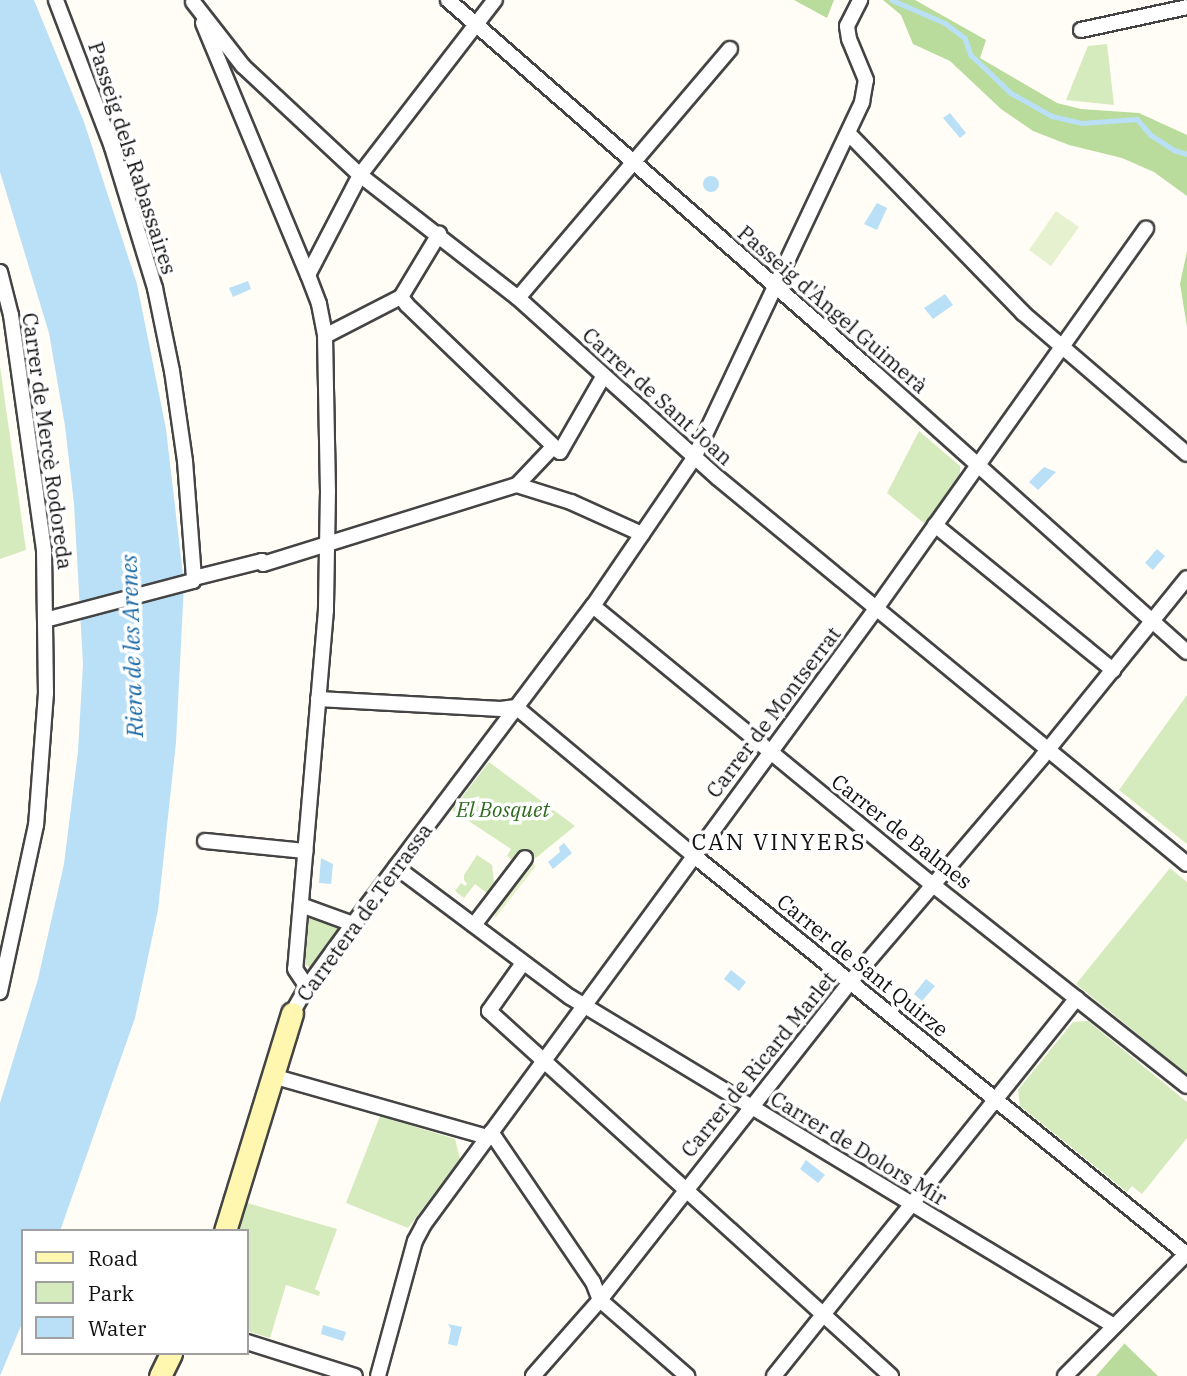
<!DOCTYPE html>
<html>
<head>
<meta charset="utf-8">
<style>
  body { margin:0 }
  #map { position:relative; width:1187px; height:1376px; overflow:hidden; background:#fffdf5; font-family:"IBM Plex Serif",serif }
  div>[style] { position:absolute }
  .green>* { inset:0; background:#d5ebbd }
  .forest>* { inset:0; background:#b9dc9c }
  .pitch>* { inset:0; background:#e6f2cf }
  .water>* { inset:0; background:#b9e0f7 }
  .round { border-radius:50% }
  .stream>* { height:4.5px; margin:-2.25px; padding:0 2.25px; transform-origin:2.25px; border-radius:2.25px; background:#b9e0f7 }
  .roads { filter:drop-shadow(2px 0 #444) drop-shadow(-2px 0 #444) drop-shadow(0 2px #444) drop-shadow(0 -2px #444) }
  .street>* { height:14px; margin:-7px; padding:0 7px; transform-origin:7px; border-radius:7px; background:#fff }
  .secondary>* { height:21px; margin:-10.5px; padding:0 10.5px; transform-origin:10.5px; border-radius:10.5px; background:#fff6b0 }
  span { translate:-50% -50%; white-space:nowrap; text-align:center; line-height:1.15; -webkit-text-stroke:7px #fff; paint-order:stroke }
  .street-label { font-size:21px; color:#111 }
  .park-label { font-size:21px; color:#2f6b1f; font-style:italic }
  .water-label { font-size:23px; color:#1768a6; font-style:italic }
  .neighbourhood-label { font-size:23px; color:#111; letter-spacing:2px }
  .legend { position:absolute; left:21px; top:1229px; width:228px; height:126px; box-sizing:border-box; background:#fff; border:2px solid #a0a0a0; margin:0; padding:9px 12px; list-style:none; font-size:21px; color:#111 }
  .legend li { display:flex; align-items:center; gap:14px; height:35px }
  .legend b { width:35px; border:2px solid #a0a0a0 }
</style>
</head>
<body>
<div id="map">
  <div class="green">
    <div style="clip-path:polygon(1107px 44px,1114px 105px,1066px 100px,1088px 46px)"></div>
    <div style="clip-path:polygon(0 366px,26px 550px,0 559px)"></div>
    <div style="clip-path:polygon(919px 431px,960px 466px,960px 475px,925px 524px,887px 493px)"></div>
    <div style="clip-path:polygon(1187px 695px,1187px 844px,1119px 790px)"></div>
    <div style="clip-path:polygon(489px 762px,575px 826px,532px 861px,529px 858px,493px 898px,475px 884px,464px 898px,455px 891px,461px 883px,465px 886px,467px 884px,464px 880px,464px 875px,477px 855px,492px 865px,494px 882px,516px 862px,507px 856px,511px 849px,452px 810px)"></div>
    <div style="clip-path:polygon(1170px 868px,1187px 882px,1187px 1074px,1076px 984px)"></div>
    <div style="clip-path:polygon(311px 916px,341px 930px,310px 968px,303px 962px,307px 919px)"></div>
    <div style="clip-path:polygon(1088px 1021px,1187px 1102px,1187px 1138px,1142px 1194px,1132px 1186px,1127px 1192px,1020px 1106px,1018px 1090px,1073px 1022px)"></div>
    <div style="clip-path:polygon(380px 1116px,455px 1139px,460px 1159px,408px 1228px,346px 1203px)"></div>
    <div style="clip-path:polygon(247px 1203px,337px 1229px,315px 1289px,320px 1292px,319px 1296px,286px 1285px,270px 1338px,247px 1331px,247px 1231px,238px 1231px)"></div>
  </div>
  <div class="forest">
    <div style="clip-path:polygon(794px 0,834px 0,827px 18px)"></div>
    <div style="clip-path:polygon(883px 0,915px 0,986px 40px,980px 58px,1057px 103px,1081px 109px,1139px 113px,1187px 135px,1187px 196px,1154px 172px,1122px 158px,1069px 145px,1033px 131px,1001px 109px,950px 61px,913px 44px,901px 15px)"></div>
    <div style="clip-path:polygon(1187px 251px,1187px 327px,1180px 284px)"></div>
    <div style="clip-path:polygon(1125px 1343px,1125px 1344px,1158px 1376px,1096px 1376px)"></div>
  </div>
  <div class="pitch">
    <div style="clip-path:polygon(1056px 211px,1079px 227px,1051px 266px,1029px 250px)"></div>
    <div style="clip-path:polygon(528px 860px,536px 866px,496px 917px,488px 911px)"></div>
  </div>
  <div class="water">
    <div style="clip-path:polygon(0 0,34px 0,84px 122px,137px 284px,166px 429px,184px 584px,176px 742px,158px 910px,135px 1018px,60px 1231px,23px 1231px,23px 1321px,0 1376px,0 1103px,38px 979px,64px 864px,78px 751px,83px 664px,74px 504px,65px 426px,49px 333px,0 172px)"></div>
    <div style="clip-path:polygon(950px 113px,966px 133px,960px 138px,943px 118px)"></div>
    <div class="round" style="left:703px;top:176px;width:16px;height:16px"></div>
    <div style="clip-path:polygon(877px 203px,887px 208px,877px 230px,864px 224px)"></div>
    <div style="clip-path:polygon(248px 281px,251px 289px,233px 297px,229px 288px)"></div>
    <div style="clip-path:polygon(945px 294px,953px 305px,933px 319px,924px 308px)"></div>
    <div style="clip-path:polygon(1044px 467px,1056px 472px,1038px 490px,1029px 482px)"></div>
    <div style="clip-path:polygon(1157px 549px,1165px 556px,1153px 570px,1145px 563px)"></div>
    <div style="clip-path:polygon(564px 843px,572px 853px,553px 869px,548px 862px,560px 852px,559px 847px)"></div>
    <div style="clip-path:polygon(321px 858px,333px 864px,331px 884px,319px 883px)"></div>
    <div style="clip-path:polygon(731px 970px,746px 982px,739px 991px,724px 979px)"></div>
    <div style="clip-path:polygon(926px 979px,935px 986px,922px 1001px,914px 994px)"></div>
    <div style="clip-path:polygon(806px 1160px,825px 1175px,818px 1183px,800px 1169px)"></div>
    <div style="clip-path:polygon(448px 1324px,462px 1327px,457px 1346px,448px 1344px,451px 1329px)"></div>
    <div style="clip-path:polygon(323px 1325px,346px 1332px,343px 1341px,321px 1334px)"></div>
  </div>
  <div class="stream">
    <div style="left:892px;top:0;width:58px;rotate:23.5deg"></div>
    <div style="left:945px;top:23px;width:25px;rotate:37deg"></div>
    <div style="left:965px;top:38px;width:18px;rotate:71deg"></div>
    <div style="left:971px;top:55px;width:55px;rotate:43.5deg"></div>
    <div style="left:1011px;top:93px;width:47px;rotate:29.3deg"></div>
    <div style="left:1052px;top:116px;width:31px;rotate:13deg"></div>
    <div style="left:1082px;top:123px;width:55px;rotate:-4.2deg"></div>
    <div style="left:1137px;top:119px;width:21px;rotate:49deg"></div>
    <div style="left:1151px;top:135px;width:27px;rotate:33deg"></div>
    <div style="left:1174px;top:150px;width:14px;rotate:17deg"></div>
  </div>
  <div class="roads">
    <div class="street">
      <div style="left:448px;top:0;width:568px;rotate:41.15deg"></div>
      <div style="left:876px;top:374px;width:417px;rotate:41.8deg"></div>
      <div style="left:193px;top:2px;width:81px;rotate:52deg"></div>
      <div style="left:243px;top:66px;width:160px;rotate:43deg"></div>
      <div style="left:360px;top:175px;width:200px;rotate:37.9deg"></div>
      <div style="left:518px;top:298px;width:269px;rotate:42deg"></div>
      <div style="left:718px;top:478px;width:607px;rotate:39.46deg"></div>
      <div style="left:203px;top:23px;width:273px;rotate:67.4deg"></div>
      <div style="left:308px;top:275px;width:31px;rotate:69deg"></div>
      <div style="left:319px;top:304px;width:33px;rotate:79deg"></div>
      <div style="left:325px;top:336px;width:155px;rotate:88.9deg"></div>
      <div style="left:328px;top:491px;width:119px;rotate:91deg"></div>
      <div style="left:326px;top:610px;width:360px;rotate:94.9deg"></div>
      <div style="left:295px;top:969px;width:22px;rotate:56deg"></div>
      <div style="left:1081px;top:30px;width:108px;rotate:-12.2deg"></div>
      <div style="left:849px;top:134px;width:250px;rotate:45.8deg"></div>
      <div style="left:1023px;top:313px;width:216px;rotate:40.7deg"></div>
      <div style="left:0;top:272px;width:44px;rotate:75.7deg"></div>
      <div style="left:11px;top:315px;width:238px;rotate:82deg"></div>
      <div style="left:44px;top:551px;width:142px;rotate:89.2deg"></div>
      <div style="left:46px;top:693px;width:132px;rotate:94.3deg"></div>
      <div style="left:36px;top:825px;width:171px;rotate:102.2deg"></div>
      <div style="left:308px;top:275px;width:113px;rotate:-62.5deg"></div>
      <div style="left:360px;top:175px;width:221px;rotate:-52.4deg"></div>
      <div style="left:401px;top:297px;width:10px;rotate:53deg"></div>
      <div style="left:407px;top:305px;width:212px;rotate:43.9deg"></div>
      <div style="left:560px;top:452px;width:86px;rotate:-60.2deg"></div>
      <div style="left:518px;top:298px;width:327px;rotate:-49.6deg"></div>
      <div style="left:325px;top:336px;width:85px;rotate:-27.2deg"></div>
      <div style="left:401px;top:297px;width:74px;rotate:-58.9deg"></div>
      <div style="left:517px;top:485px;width:52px;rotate:-46.5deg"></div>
      <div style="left:935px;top:525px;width:230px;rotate:39.2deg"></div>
      <div style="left:194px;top:578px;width:70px;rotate:-14deg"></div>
      <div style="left:262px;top:561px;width:3px;rotate:72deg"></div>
      <div style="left:263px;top:564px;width:266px;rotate:-17.3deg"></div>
      <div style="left:517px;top:485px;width:57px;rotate:17.5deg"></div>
      <div style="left:571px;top:502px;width:78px;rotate:24.3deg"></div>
      <div style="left:593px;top:606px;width:438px;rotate:39.4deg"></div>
      <div style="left:932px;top:884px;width:325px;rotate:38.4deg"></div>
      <div style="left:45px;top:620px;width:153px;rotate:-14.8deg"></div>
      <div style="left:193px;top:581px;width:3px;rotate:-72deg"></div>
      <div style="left:194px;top:578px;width:117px;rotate:-94.4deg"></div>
      <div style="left:185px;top:461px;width:91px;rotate:-98.2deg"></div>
      <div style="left:172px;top:371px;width:85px;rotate:-101.6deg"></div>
      <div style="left:155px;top:288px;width:147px;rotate:-107deg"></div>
      <div style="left:112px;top:147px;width:157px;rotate:-110.9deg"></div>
      <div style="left:318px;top:699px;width:183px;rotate:3.1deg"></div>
      <div style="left:501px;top:709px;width:15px;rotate:-8deg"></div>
      <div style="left:516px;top:707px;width:231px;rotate:39.9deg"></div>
      <div style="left:693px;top:855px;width:633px;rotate:38.97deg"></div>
      <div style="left:205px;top:841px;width:101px;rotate:5.7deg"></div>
      <div style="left:396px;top:867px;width:217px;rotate:36.8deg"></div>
      <div style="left:570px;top:997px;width:636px;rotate:31.16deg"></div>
      <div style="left:301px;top:905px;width:55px;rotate:20.1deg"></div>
      <div style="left:474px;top:925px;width:84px;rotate:-52.7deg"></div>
      <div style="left:523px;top:963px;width:59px;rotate:125.3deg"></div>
      <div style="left:489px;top:1011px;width:543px;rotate:42.24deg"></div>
      <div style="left:292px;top:1013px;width:30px;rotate:-60deg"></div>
      <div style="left:307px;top:987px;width:78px;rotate:-53.9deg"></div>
      <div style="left:353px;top:924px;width:398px;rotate:-53deg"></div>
      <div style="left:593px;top:606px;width:179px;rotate:-55.7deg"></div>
      <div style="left:694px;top:458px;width:394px;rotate:-64.7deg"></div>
      <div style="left:862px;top:102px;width:22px;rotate:-80deg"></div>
      <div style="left:866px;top:80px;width:44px;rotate:-112.5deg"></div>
      <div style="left:849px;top:39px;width:13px;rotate:-99deg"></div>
      <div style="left:847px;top:26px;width:29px;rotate:-63deg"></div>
      <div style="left:272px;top:1076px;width:224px;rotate:15.8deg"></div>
      <div style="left:491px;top:1132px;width:181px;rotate:55.8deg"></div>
      <div style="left:593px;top:1282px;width:19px;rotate:69deg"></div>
      <div style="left:600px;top:1300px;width:116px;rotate:41.1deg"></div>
      <div style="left:247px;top:1342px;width:113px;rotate:17.5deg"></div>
      <div style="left:378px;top:1376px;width:140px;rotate:-74.7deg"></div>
      <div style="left:415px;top:1241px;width:19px;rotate:-62deg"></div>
      <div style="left:424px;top:1224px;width:762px;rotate:-53.7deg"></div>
      <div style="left:875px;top:610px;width:468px;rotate:-54.6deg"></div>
      <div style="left:533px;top:1376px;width:101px;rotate:-48.6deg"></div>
      <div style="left:600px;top:1300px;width:406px;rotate:-51.8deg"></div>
      <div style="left:851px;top:981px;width:294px;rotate:-49.5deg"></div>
      <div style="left:1042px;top:757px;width:230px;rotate:-51deg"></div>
      <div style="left:774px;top:1376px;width:484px;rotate:-51.3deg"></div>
      <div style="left:1065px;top:1376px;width:173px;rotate:-45.2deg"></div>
    </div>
    <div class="secondary">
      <div style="left:225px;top:1231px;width:228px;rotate:-72.9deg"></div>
      <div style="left:160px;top:1376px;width:25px;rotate:-64deg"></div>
    </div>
  </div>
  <div class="street-label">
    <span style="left:133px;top:158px;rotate:72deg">Passeig dels Rabassaires</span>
    <span style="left:833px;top:309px;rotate:41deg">Passeig d'Àngel Guimerà</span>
    <span style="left:658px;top:396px;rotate:42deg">Carrer de Sant Joan</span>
    <span style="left:48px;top:441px;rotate:82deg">Carrer de Mercè Rodoreda</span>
    <span style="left:773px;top:712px;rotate:-53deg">Carrer de Montserrat</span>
    <span style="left:902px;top:831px;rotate:38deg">Carrer de Balmes</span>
    <span style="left:364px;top:912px;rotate:-54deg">Carretera de Terrassa</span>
    <span style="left:863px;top:965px;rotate:39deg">Carrer de Sant Quirze</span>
    <span style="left:758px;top:1064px;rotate:-51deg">Carrer de Ricard Marlet</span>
    <span style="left:859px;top:1148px;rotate:31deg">Carrer de Dolors Mir</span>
  </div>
  <div class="park-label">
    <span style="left:503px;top:809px">El Bosquet</span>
  </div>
  <div class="water-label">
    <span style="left:131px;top:646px;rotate:-92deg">Riera de les Arenes</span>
  </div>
  <div class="neighbourhood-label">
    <span style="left:779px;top:841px">CAN VINYERS</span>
  </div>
  <ul class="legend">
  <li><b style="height:9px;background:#fff6b0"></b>Road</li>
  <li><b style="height:19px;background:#d5ebbd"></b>Park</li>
  <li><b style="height:19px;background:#b9e0f7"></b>Water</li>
  </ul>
</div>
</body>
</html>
